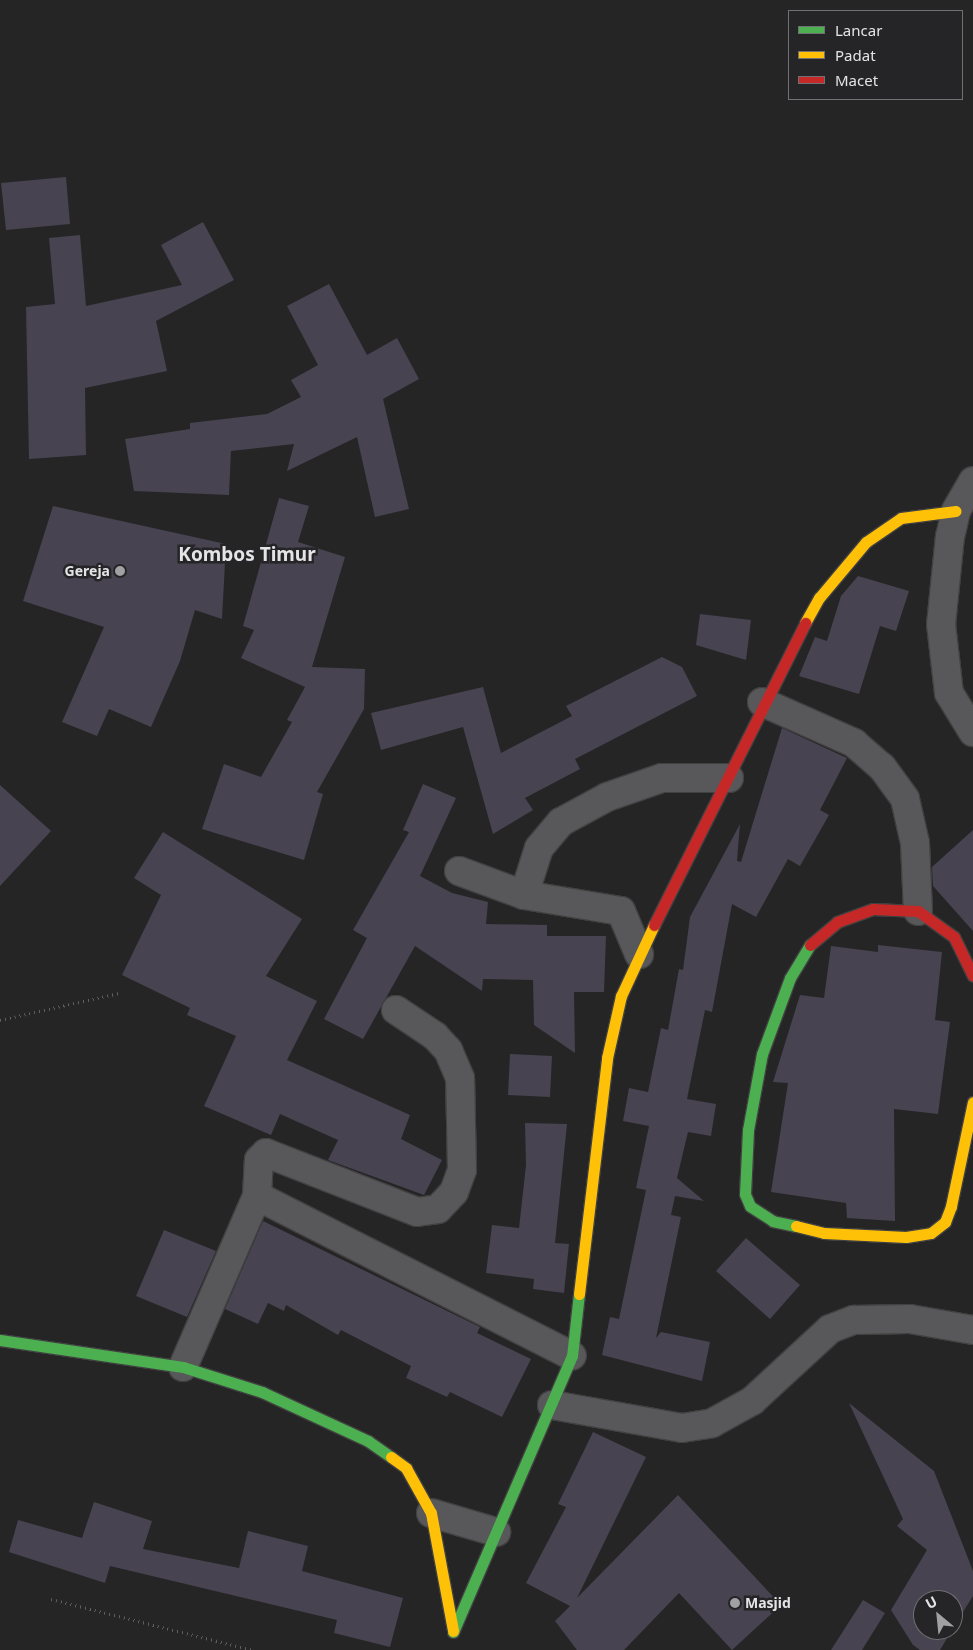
<!DOCTYPE html>
<html>
<head>
<meta charset="utf-8">
<style>
  body { margin:0 }
  #map { position:relative; width:973px; height:1650px; overflow:hidden; background:#252526; font-family:"Noto Sans",sans-serif }
  div>[style] { position:absolute }
  .building>* { inset:0; background:#474350 }
  .path>* { height:3px; margin-top:-1.5px; transform-origin:0; background:repeating-linear-gradient(90deg,#5f5f60 0 1px,transparent 0 5px) }
  .roads { filter:drop-shadow(1px 0 #414142) drop-shadow(-1px 0 #414142) drop-shadow(0 1px #414142) drop-shadow(0 -1px #414142) }
  .street>* { height:28px; margin:-14px; padding:0 14px; transform-origin:14px; border-radius:14px; background:#585759 }
  .fast>* { height:11px; margin:-5.5px; padding:0 5.5px; transform-origin:5.5px; border-radius:5.5px; background:#4caf50 }
  .slow>* { height:11px; margin:-5.5px; padding:0 5.5px; transform-origin:5.5px; border-radius:5.5px; background:#ffc107 }
  .jam>* { height:11px; margin:-5.5px; padding:0 5.5px; transform-origin:5.5px; border-radius:5.5px; background:#c62828 }
  .dots>* { width:14px; height:14px; translate:-50% -50%; box-sizing:border-box; border:2px solid #252427; border-radius:50% }
  span { translate:-50% -50%; white-space:nowrap; text-align:center; line-height:1.15; -webkit-text-stroke:5px #252427; paint-order:stroke }
  .poi-label { font-size:14px; color:#e4e3e5; font-weight:700 }
  .right { translate:-100% -50%; text-align:right }
  .left { translate:0 -50%; text-align:left }
  .district-label { font-size:19px; color:#e4e3e5; font-weight:700 }
  .legend { position:absolute; left:788px; top:10px; width:175px; height:90px; box-sizing:border-box; background:#252427; border:1px solid #717073; margin:0; padding:6px 9px; list-style:none; font-size:15px; color:#e4e3e5 }
  .legend li { display:flex; align-items:center; gap:10px; height:25px }
  .legend b { width:25px; border:1px solid #717073 }
  .north { position:absolute; left:913px; top:1590px; width:50px; height:50px; box-sizing:border-box; background:#252427; border:1px solid #717073; border-radius:50%; rotate:332deg; font-size:14px; font-weight:700; line-height:20px; text-align:center; color:#e4e3e5 }
  .north::after { content:''; display:block; margin:auto; width:18px; height:22px; background:#a1a0a2; clip-path:polygon(50% 0,100% 100%,50% 72%,0 100%) }
</style>
</head>
<body>
<div id="map">
  <div class="building">
    <div style="clip-path:polygon(66px 177px,70px 224px,6px 230px,1px 183px)"></div>
    <div style="clip-path:polygon(203px 222px,234px 280px,156px 321px,167px 371px,85px 388px,86px 455px,29px 459px,26px 307px,55px 304px,49px 238px,80px 235px,86px 306px,182px 285px,161px 245px)"></div>
    <div style="clip-path:polygon(329px 284px,367px 355px,397px 338px,419px 379px,383px 399px,409px 509px,375px 517px,357px 437px,287px 471px,294px 444px,231px 451px,229px 495px,134px 491px,125px 439px,190px 429px,190px 423px,267px 414px,301px 397px,291px 380px,318px 365px,287px 306px)"></div>
    <div style="clip-path:polygon(279px 498px,309px 506px,298px 542px,345px 557px,312px 667px,365px 669px,364px 709px,317px 792px,323px 794px,304px 860px,202px 829px,224px 764px,261px 777px,292px 722px,287px 720px,305px 687px,241px 658px,254px 630px,243px 626px)"></div>
    <div style="clip-path:polygon(53px 506px,226px 544px,222px 619px,195px 610px,180px 661px,151px 727px,109px 709px,97px 736px,62px 722px,104px 627px,23px 601px)"></div>
    <div style="clip-path:polygon(858px 576px,909px 591px,896px 631px,880px 626px,859px 694px,799px 676px,815px 637px,827px 641px,841px 596px)"></div>
    <div style="clip-path:polygon(700px 614px,751px 620px,746px 660px,696px 645px)"></div>
    <div style="clip-path:polygon(662px 657px,682px 667px,697px 696px,575px 759px,580px 769px,525px 798px,533px 810px,493px 834px,463px 727px,381px 750px,371px 713px,483px 687px,501px 753px,572px 716px,566px 706px)"></div>
    <div style="clip-path:polygon(782px 728px,847px 758px,820px 810px,829px 815px,800px 866px,788px 859px,756px 917px,732px 904px,712px 1012px,705px 1010px,687px 1099px,716px 1104px,711px 1136px,688px 1132px,677px 1178px,704px 1201px,675px 1196px,671px 1215px,681px 1217px,656px 1338px,661px 1332px,710px 1342px,702px 1381px,602px 1355px,610px 1317px,619px 1319px,646px 1190px,636px 1188px,649px 1126px,623px 1121px,629px 1088px,648px 1092px,661px 1028px,668px 1030px,679px 969px,683px 970px,690px 917px,740px 824px,737px 861px,741px 862px)"></div>
    <div style="clip-path:polygon(423px 784px,456px 798px,420px 876px,452px 893px,488px 902px,486px 924px,547px 925px,547px 936px,606px 936px,604px 992px,574px 992px,575px 1053px,534px 1025px,533px 980px,483px 979px,482px 991px,415px 946px,363px 1039px,324px 1019px,367px 938px,353px 930px,409px 832px,403px 830px)"></div>
    <div style="clip-path:polygon(0 785px,51px 831px,0 886px)"></div>
    <div style="clip-path:polygon(973px 830px,973px 931px,933px 886px,932px 867px)"></div>
    <div style="clip-path:polygon(163px 832px,302px 919px,266px 976px,317px 1001px,287px 1060px,410px 1115px,401px 1139px,442px 1160px,424px 1195px,328px 1160px,338px 1140px,280px 1114px,271px 1135px,204px 1106px,236px 1036px,187px 1015px,190px 1008px,122px 975px,161px 895px,134px 878px)"></div>
    <div style="clip-path:polygon(878px 945px,942px 952px,935px 1020px,950px 1022px,938px 1114px,894px 1109px,895px 1221px,847px 1218px,846px 1203px,771px 1192px,788px 1083px,773px 1082px,800px 995px,824px 998px,831px 946px,878px 952px)"></div>
    <div style="clip-path:polygon(510px 1054px,552px 1056px,550px 1097px,508px 1095px)"></div>
    <div style="clip-path:polygon(525px 1123px,567px 1124px,555px 1243px,569px 1244px,564px 1293px,533px 1289px,534px 1279px,486px 1273px,492px 1225px,519px 1228px,526px 1165px)"></div>
    <div style="clip-path:polygon(263px 1221px,480px 1327px,477px 1333px,531px 1359px,502px 1417px,450px 1392px,447px 1397px,406px 1378px,411px 1366px,341px 1330px,338px 1335px,286px 1305px,284px 1311px,268px 1303px,258px 1324px,225px 1309px)"></div>
    <div style="clip-path:polygon(164px 1230px,216px 1251px,187px 1317px,136px 1296px)"></div>
    <div style="clip-path:polygon(746px 1238px,800px 1285px,770px 1319px,716px 1271px)"></div>
    <div style="clip-path:polygon(849px 1403px,934px 1471px,973px 1571px,973px 1596px,953px 1628px,953px 1600px,923px 1600px,923px 1630px,952px 1630px,940px 1650px,920px 1650px,913px 1645px,891px 1610px,927px 1550px,897px 1526px,903px 1519px)"></div>
    <div style="clip-path:polygon(593px 1432px,646px 1457px,577px 1598px,678px 1495px,781px 1605px,732px 1650px,679px 1593px,624px 1650px,577px 1650px,555px 1621px,570px 1606px,526px 1583px,566px 1507px,558px 1504px)"></div>
    <div style="clip-path:polygon(94px 1502px,152px 1521px,143px 1549px,239px 1568px,248px 1531px,308px 1546px,302px 1571px,403px 1598px,390px 1647px,334px 1633px,337px 1620px,110px 1566px,105px 1583px,9px 1552px,18px 1520px,82px 1538px)"></div>
    <div style="clip-path:polygon(863px 1600px,885px 1613px,862px 1650px,831px 1650px)"></div>
  </div>
  <div class="path">
    <div style="left:0;top:1020px;width:122px;rotate:-12.8deg"></div>
    <div style="left:51px;top:1599px;width:208px;rotate:14.2deg"></div>
  </div>
  <div class="roads">
    <div class="street">
      <div style="left:973px;top:481px;width:34px;rotate:120deg"></div>
      <div style="left:956px;top:511px;width:26px;rotate:103deg"></div>
      <div style="left:950px;top:536px;width:88px;rotate:95.8deg"></div>
      <div style="left:941px;top:624px;width:69px;rotate:83.4deg"></div>
      <div style="left:949px;top:693px;width:46px;rotate:58.4deg"></div>
      <div style="left:762px;top:702px;width:101px;rotate:24deg"></div>
      <div style="left:854px;top:743px;width:37px;rotate:41deg"></div>
      <div style="left:882px;top:767px;width:39px;rotate:54deg"></div>
      <div style="left:905px;top:799px;width:45px;rotate:77.2deg"></div>
      <div style="left:915px;top:843px;width:68px;rotate:87.5deg"></div>
      <div style="left:459px;top:871px;width:69px;rotate:20.3deg"></div>
      <div style="left:524px;top:895px;width:98px;rotate:9.4deg"></div>
      <div style="left:621px;top:911px;width:47px;rotate:67.3deg"></div>
      <div style="left:524px;top:895px;width:49px;rotate:-72.3deg"></div>
      <div style="left:539px;top:848px;width:34px;rotate:-50deg"></div>
      <div style="left:561px;top:822px;width:52px;rotate:-28.5deg"></div>
      <div style="left:607px;top:797px;width:58px;rotate:-19.1deg"></div>
      <div style="left:662px;top:778px;width:67px"></div>
      <div style="left:257px;top:1196px;width:36px;rotate:-87deg"></div>
      <div style="left:259px;top:1160px;width:10px;rotate:-45deg"></div>
      <div style="left:266px;top:1153px;width:162px;rotate:21.3deg"></div>
      <div style="left:417px;top:1212px;width:21px;rotate:-8deg"></div>
      <div style="left:438px;top:1209px;width:23px;rotate:-47deg"></div>
      <div style="left:454px;top:1192px;width:23px;rotate:-70deg"></div>
      <div style="left:462px;top:1170px;width:92px;rotate:-91.2deg"></div>
      <div style="left:460px;top:1078px;width:30px;rotate:-113deg"></div>
      <div style="left:448px;top:1050px;width:19px;rotate:-133deg"></div>
      <div style="left:435px;top:1036px;width:47px;rotate:-146.3deg"></div>
      <div style="left:183px;top:1367px;width:186px;rotate:-66.6deg"></div>
      <div style="left:257px;top:1196px;width:353px;rotate:26.9deg"></div>
      <div style="left:552px;top:1405px;width:132px;rotate:10deg"></div>
      <div style="left:682px;top:1428px;width:30px;rotate:-9deg"></div>
      <div style="left:712px;top:1423px;width:46px;rotate:-28.8deg"></div>
      <div style="left:752px;top:1401px;width:106px;rotate:-42.7deg"></div>
      <div style="left:830px;top:1329px;width:26px;rotate:-21deg"></div>
      <div style="left:854px;top:1320px;width:56px;rotate:-1deg"></div>
      <div style="left:910px;top:1319px;width:64px;rotate:9.9deg"></div>
      <div style="left:431px;top:1513px;width:68px;rotate:16.3deg"></div>
    </div>
    <div class="fast">
      <div style="left:796px;top:1226px;width:24px;rotate:-168deg"></div>
      <div style="left:773px;top:1221px;width:27px;rotate:-147deg"></div>
      <div style="left:750px;top:1206px;width:13px;rotate:-113deg"></div>
      <div style="left:745px;top:1194px;width:64px;rotate:-87.3deg"></div>
      <div style="left:748px;top:1130px;width:77px;rotate:-79.6deg"></div>
      <div style="left:762px;top:1054px;width:81px;rotate:-69.8deg"></div>
      <div style="left:790px;top:978px;width:39px;rotate:-59deg"></div>
      <div style="left:0;top:1340px;width:185px;rotate:8.4deg"></div>
      <div style="left:183px;top:1367px;width:83px;rotate:17.6deg"></div>
      <div style="left:262px;top:1392px;width:117px;rotate:24.8deg"></div>
      <div style="left:368px;top:1441px;width:28px;rotate:35deg"></div>
      <div style="left:453px;top:1632px;width:301px;rotate:-66.7deg"></div>
      <div style="left:572px;top:1356px;width:62px;rotate:-83.6deg"></div>
    </div>
    <div class="slow">
      <div style="left:805px;top:623px;width:29px;rotate:-61deg"></div>
      <div style="left:819px;top:598px;width:73px;rotate:-50deg"></div>
      <div style="left:866px;top:542px;width:42px;rotate:-34.4deg"></div>
      <div style="left:901px;top:518px;width:55px;rotate:-7.3deg"></div>
      <div style="left:796px;top:1226px;width:29px;rotate:14deg"></div>
      <div style="left:824px;top:1233px;width:82px;rotate:2.8deg"></div>
      <div style="left:906px;top:1237px;width:25px;rotate:-9deg"></div>
      <div style="left:931px;top:1233px;width:18px;rotate:-38deg"></div>
      <div style="left:945px;top:1222px;width:17px;rotate:-69deg"></div>
      <div style="left:951px;top:1206px;width:106px;rotate:-78.1deg"></div>
      <div style="left:579px;top:1294px;width:238px;rotate:-83.2deg"></div>
      <div style="left:607px;top:1058px;width:64px;rotate:-77.3deg"></div>
      <div style="left:621px;top:996px;width:78px;rotate:-65.1deg"></div>
      <div style="left:391px;top:1457px;width:19px;rotate:36deg"></div>
      <div style="left:406px;top:1468px;width:51px;rotate:60.9deg"></div>
      <div style="left:431px;top:1513px;width:120px;rotate:79.4deg"></div>
    </div>
    <div class="jam">
      <div style="left:654px;top:925px;width:338px;rotate:-63.4deg"></div>
      <div style="left:810px;top:945px;width:35px;rotate:-40deg"></div>
      <div style="left:837px;top:922px;width:38px;rotate:-20deg"></div>
      <div style="left:873px;top:909px;width:45px;rotate:2.5deg"></div>
      <div style="left:918px;top:911px;width:44px;rotate:35.8deg"></div>
      <div style="left:954px;top:937px;width:43px;rotate:64deg"></div>
    </div>
  </div>
  <div class="dots">
    <div style="left:120px;top:571px;background:#a1a0a2"></div>
    <div style="left:735px;top:1603px;background:#a1a0a2"></div>
  </div>
  <div class="poi-label">
    <span class="right" style="left:110px;top:571px">Gereja</span>
    <span class="left" style="left:745px;top:1603px">Masjid</span>
  </div>
  <div class="district-label">
    <span style="left:247px;top:555px">Kombos Timur</span>
  </div>
  <ul class="legend">
  <li><b style="height:6px;background:#4caf50"></b>Lancar</li>
  <li><b style="height:6px;background:#ffc107"></b>Padat</li>
  <li><b style="height:6px;background:#c62828"></b>Macet</li>
  </ul>
  <div class="north">U</div>
</div>
</body>
</html>
